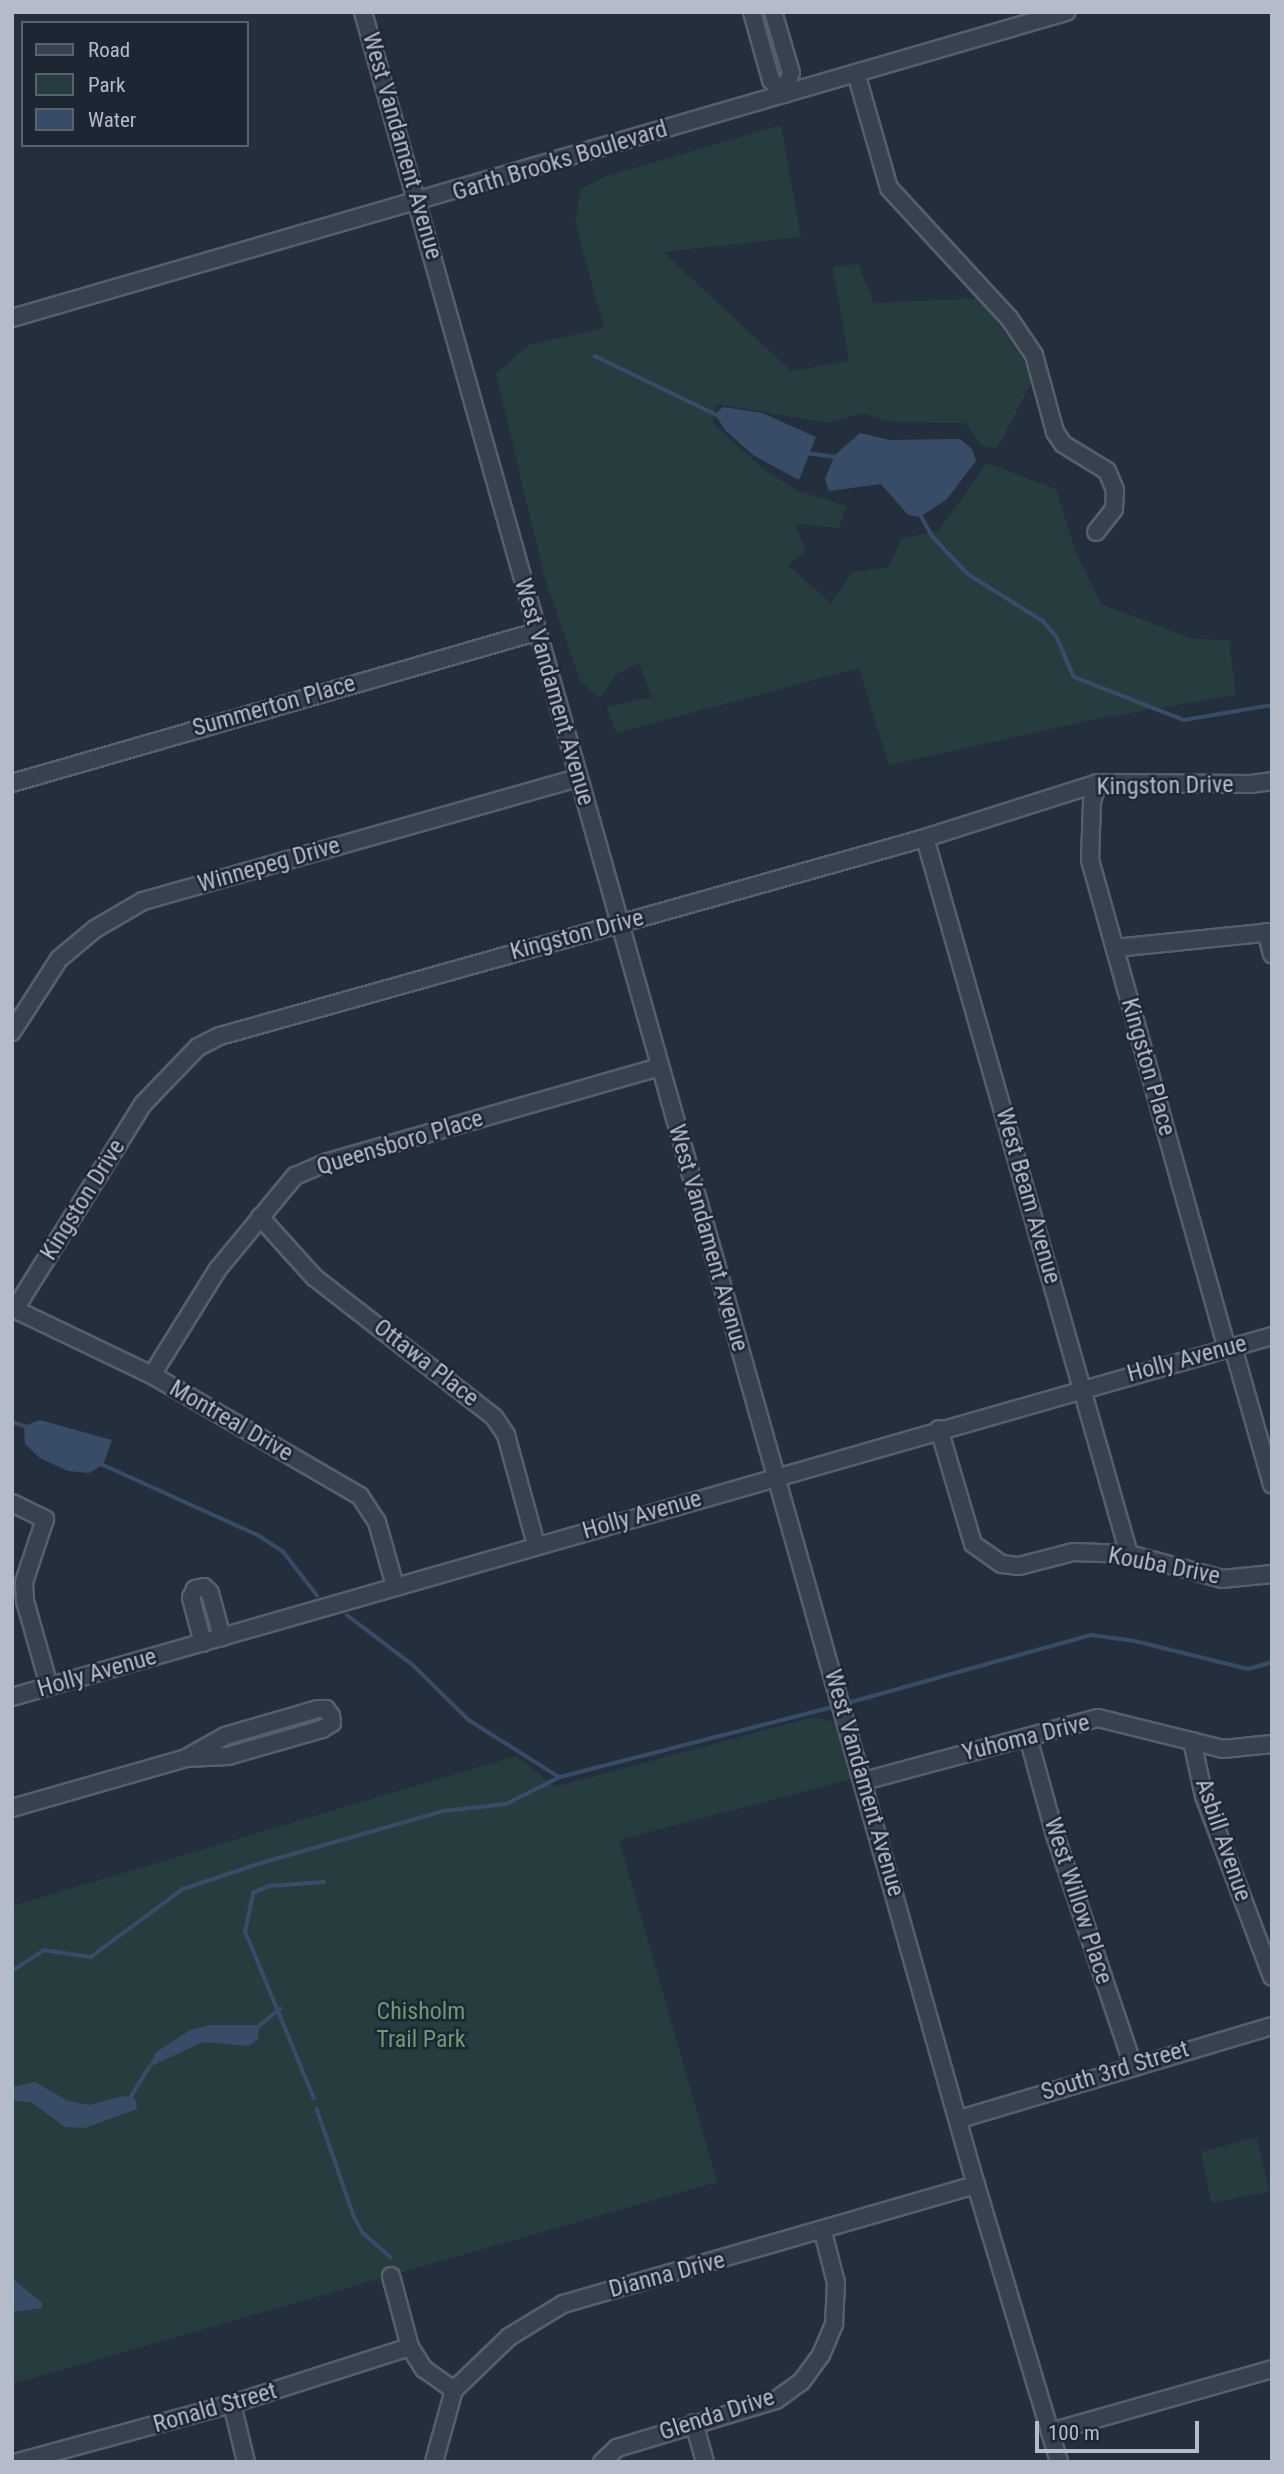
<!DOCTYPE html>
<html>
<head>
<meta charset="utf-8">
<style>
  body { margin:0 }
  #map { position:relative; width:1284px; height:2474px; overflow:hidden; background:#242f3e; font-family:"Roboto Condensed",sans-serif }
  div>[style] { position:absolute }
  .green>* { inset:0; background:#263c3f }
  .water>* { inset:0; background:#394c67 }
  .stream>* { height:3.5px; margin:-1.75px; padding:0 1.75px; transform-origin:1.75px; border-radius:1.75px; background:#394c67 }
  .roads { filter:drop-shadow(2px 0 #565f6c) drop-shadow(-2px 0 #565f6c) drop-shadow(0 2px #565f6c) drop-shadow(0 -2px #565f6c) }
  .minor>* { height:16px; margin:-8px; padding:0 8px; transform-origin:8px; border-radius:8px; background:#38414e }
  span { translate:-50% -50%; white-space:nowrap; text-align:center; line-height:1.15; -webkit-text-stroke:5px #1d2633; paint-order:stroke }
  .street-label { font-size:24px; color:#b4bcc9 }
  .park-label { font-size:24px; color:#6b9a76 }
  .frame { position:absolute; inset:0; border:14px solid #b4bcc9; pointer-events:none }
  .legend { position:absolute; left:21px; top:21px; width:228px; height:126px; box-sizing:border-box; background:#1d2633; border:2px solid #59626f; margin:0; padding:9px 12px; list-style:none; font-size:21px; color:#b4bcc9 }
  .legend li { display:flex; align-items:center; gap:14px; height:35px }
  .legend b { width:35px; border:2px solid #59626f }
  .scale { position:absolute; left:1035px; top:2421px; width:164px; height:32px; box-sizing:border-box; border:4px solid #b4bcc9; border-top:0; padding-left:9px; font-size:21px; line-height:24px; white-space:nowrap; color:#b4bcc9; -webkit-text-stroke:5px #1d2633; paint-order:stroke }
</style>
</head>
<body>
<div id="map">
  <div class="green">
    <div style="clip-path:polygon(781px 125px,801px 237px,663px 252px,791px 371px,849px 361px,833px 267px,858px 264px,874px 303px,982px 298px,1034px 377px,997px 449px,982px 445px,965px 423px,892px 422px,861px 413px,829px 423px,716px 404px,713px 424px,766px 471px,798px 491px,847px 506px,839px 528px,795px 524px,806px 551px,788px 565px,831px 603px,853px 572px,889px 567px,901px 539px,939px 530px,987px 463px,1056px 489px,1076px 553px,1101px 604px,1193px 639px,1229px 640px,1236px 695px,1095px 719px,889px 765px,859px 668px,616px 733px,607px 707px,652px 697px,639px 663px,618px 673px,599px 698px,580px 681px,544px 575px,496px 374px,529px 345px,604px 328px,575px 222px,581px 189px,607px 176px)"></div>
    <div style="clip-path:polygon(813px 1717px,834px 1722px,852px 1779px,619px 1840px,717px 2182px,12px 2384px,12px 1906px,516px 1756px,555px 1787px)"></div>
    <div style="clip-path:polygon(1257px 2137px,1269px 2192px,1211px 2203px,1201px 2152px)"></div>
  </div>
  <div class="water">
    <div style="clip-path:polygon(723px 407px,762px 413px,816px 437px,799px 480px,753px 455px,725px 430px,715px 414px)"></div>
    <div style="clip-path:polygon(860px 433px,890px 440px,960px 439px,972px 449px,976px 461px,947px 499px,920px 517px,908px 515px,881px 484px,829px 491px,825px 479px,835px 455px)"></div>
    <div style="clip-path:polygon(40px 1420px,112px 1440px,103px 1465px,89px 1473px,68px 1471px,40px 1458px,25px 1444px,24px 1426px)"></div>
    <div style="clip-path:polygon(210px 2025px,254px 2025px,259px 2026px,258px 2039px,248px 2046px,203px 2042px,149px 2067px,155px 2053px,190px 2030px)"></div>
    <div style="clip-path:polygon(35px 2082px,68px 2101px,89px 2105px,123px 2096px,135px 2098px,137px 2109px,85px 2128px,65px 2127px,31px 2102px,12px 2101px,12px 2087px)"></div>
    <div style="clip-path:polygon(12px 2278px,42px 2303px,42px 2308px,12px 2312px)"></div>
  </div>
  <div class="stream">
    <div style="left:595px;top:356px;width:138px;rotate:25.8deg"></div>
    <div style="left:807px;top:453px;width:29px;rotate:8deg"></div>
    <div style="left:919px;top:512px;width:29px;rotate:61deg"></div>
    <div style="left:933px;top:537px;width:51px;rotate:46.6deg"></div>
    <div style="left:968px;top:574px;width:89px;rotate:32.1deg"></div>
    <div style="left:1043px;top:621px;width:21px;rotate:49deg"></div>
    <div style="left:1057px;top:637px;width:43px;rotate:67deg"></div>
    <div style="left:1074px;top:677px;width:118px;rotate:21.4deg"></div>
    <div style="left:1184px;top:720px;width:89px;rotate:-9.7deg"></div>
    <div style="left:12px;top:1422px;width:16px;rotate:18deg"></div>
    <div style="left:99px;top:1463px;width:175px;rotate:24.4deg"></div>
    <div style="left:258px;top:1535px;width:30px;rotate:33deg"></div>
    <div style="left:283px;top:1551px;width:56px;rotate:52.3deg"></div>
    <div style="left:347px;top:1615px;width:83px;rotate:37.1deg"></div>
    <div style="left:413px;top:1665px;width:78px;rotate:44.5deg"></div>
    <div style="left:469px;top:1720px;width:107px;rotate:32.3deg"></div>
    <div style="left:844px;top:1704px;width:256px;rotate:-15.6deg"></div>
    <div style="left:1091px;top:1635px;width:44px;rotate:7.8deg"></div>
    <div style="left:1135px;top:1641px;width:116px;rotate:13.9deg"></div>
    <div style="left:1248px;top:1669px;width:25px;rotate:-16deg"></div>
    <div style="left:12px;top:1971px;width:38px;rotate:-33deg"></div>
    <div style="left:44px;top:1950px;width:48px;rotate:8.5deg"></div>
    <div style="left:91px;top:1957px;width:114px;rotate:-36.5deg"></div>
    <div style="left:183px;top:1889px;width:82px;rotate:-18.4deg"></div>
    <div style="left:261px;top:1863px;width:190px;rotate:-15.9deg"></div>
    <div style="left:444px;top:1811px;width:62px;rotate:-6.4deg"></div>
    <div style="left:506px;top:1804px;width:60px;rotate:-26.6deg"></div>
    <div style="left:560px;top:1777px;width:286px;rotate:-14.4deg"></div>
    <div style="left:259px;top:2026px;width:27px;rotate:-39deg"></div>
    <div style="left:130px;top:2098px;width:36px;rotate:-58deg"></div>
    <div style="left:314px;top:2099px;width:181px;rotate:-112.4deg"></div>
    <div style="left:245px;top:1932px;width:40px;rotate:-78deg"></div>
    <div style="left:253px;top:1893px;width:17px;rotate:-24deg"></div>
    <div style="left:269px;top:1886px;width:55px;rotate:-4.2deg"></div>
    <div style="left:317px;top:2109px;width:113px;rotate:70.9deg"></div>
    <div style="left:354px;top:2216px;width:19px;rotate:62deg"></div>
    <div style="left:363px;top:2233px;width:37px;rotate:41deg"></div>
  </div>
  <div class="roads">
    <div class="minor">
      <div style="left:363px;top:12px;width:2258px;rotate:74.25deg"></div>
      <div style="left:976px;top:2185px;width:289px;rotate:73.3deg"></div>
      <div style="left:752px;top:12px;width:71px;rotate:74.4deg"></div>
      <div style="left:771px;top:80px;width:19px;rotate:47deg"></div>
      <div style="left:784px;top:94px;width:22px;rotate:-72deg"></div>
      <div style="left:791px;top:73px;width:64px;rotate:-106.4deg"></div>
      <div style="left:856px;top:73px;width:120px;rotate:74deg"></div>
      <div style="left:889px;top:188px;width:177px;rotate:47.3deg"></div>
      <div style="left:1009px;top:318px;width:45px;rotate:56deg"></div>
      <div style="left:1034px;top:355px;width:80px;rotate:74.7deg"></div>
      <div style="left:1055px;top:432px;width:14px;rotate:56deg"></div>
      <div style="left:1063px;top:444px;width:52px;rotate:31.5deg"></div>
      <div style="left:1107px;top:471px;width:21px;rotate:67deg"></div>
      <div style="left:1115px;top:490px;width:19px;rotate:93deg"></div>
      <div style="left:1114px;top:509px;width:29px;rotate:128deg"></div>
      <div style="left:12px;top:318px;width:1098px;rotate:-16.19deg"></div>
      <div style="left:12px;top:783px;width:545px;rotate:-16.08deg"></div>
      <div style="left:1098px;top:783px;width:19px;rotate:108deg"></div>
      <div style="left:1092px;top:801px;width:59px;rotate:91.9deg"></div>
      <div style="left:1090px;top:860px;width:508px;rotate:74.35deg"></div>
      <div style="left:925px;top:838px;width:744px;rotate:74.1deg"></div>
      <div style="left:1266px;top:932px;width:23px;rotate:75deg"></div>
      <div style="left:1115px;top:948px;width:158px;rotate:-5.8deg"></div>
      <div style="left:12px;top:1032px;width:87px;rotate:-57.2deg"></div>
      <div style="left:59px;top:959px;width:47px;rotate:-39.8deg"></div>
      <div style="left:95px;top:929px;width:56px;rotate:-30.3deg"></div>
      <div style="left:143px;top:901px;width:451px;rotate:-15.8deg"></div>
      <div style="left:260px;top:1217px;width:81px;rotate:48deg"></div>
      <div style="left:314px;top:1277px;width:228px;rotate:37.9deg"></div>
      <div style="left:494px;top:1417px;width:22px;rotate:56deg"></div>
      <div style="left:506px;top:1435px;width:114px;rotate:74.7deg"></div>
      <div style="left:12px;top:1308px;width:155px;rotate:25.6deg"></div>
      <div style="left:152px;top:1375px;width:241px;rotate:30.2deg"></div>
      <div style="left:360px;top:1496px;width:31px;rotate:57deg"></div>
      <div style="left:377px;top:1522px;width:66px;rotate:74.3deg"></div>
      <div style="left:15px;top:1309px;width:242px;rotate:-58deg"></div>
      <div style="left:143px;top:1104px;width:79px;rotate:-46deg"></div>
      <div style="left:198px;top:1047px;width:25px;rotate:-27deg"></div>
      <div style="left:220px;top:1036px;width:732px;rotate:-15.69deg"></div>
      <div style="left:925px;top:838px;width:182px;rotate:-17.6deg"></div>
      <div style="left:1098px;top:783px;width:153px;rotate:0.4deg"></div>
      <div style="left:1251px;top:784px;width:21px;rotate:-8deg"></div>
      <div style="left:1233px;top:1347px;width:143px;rotate:74.2deg"></div>
      <div style="left:152px;top:1375px;width:125px;rotate:-58.1deg"></div>
      <div style="left:218px;top:1269px;width:121px;rotate:-50.4deg"></div>
      <div style="left:295px;top:1176px;width:36px;rotate:-23deg"></div>
      <div style="left:328px;top:1162px;width:344px;rotate:-16deg"></div>
      <div style="left:939px;top:1429px;width:120px;rotate:73.5deg"></div>
      <div style="left:973px;top:1544px;width:35px;rotate:35deg"></div>
      <div style="left:1002px;top:1564px;width:17px;rotate:7deg"></div>
      <div style="left:1019px;top:1566px;width:56px;rotate:-14.5deg"></div>
      <div style="left:1073px;top:1552px;width:56px;rotate:2deg"></div>
      <div style="left:1129px;top:1554px;width:96px;rotate:15deg"></div>
      <div style="left:1222px;top:1579px;width:50px;rotate:-5.7deg"></div>
      <div style="left:12px;top:1503px;width:37px;rotate:26deg"></div>
      <div style="left:45px;top:1519px;width:66px;rotate:108.4deg"></div>
      <div style="left:24px;top:1582px;width:19px;rotate:87deg"></div>
      <div style="left:25px;top:1601px;width:88px;rotate:74.2deg"></div>
      <div style="left:203px;top:1643px;width:47px;rotate:-104.9deg"></div>
      <div style="left:191px;top:1598px;width:10px;rotate:-66deg"></div>
      <div style="left:195px;top:1589px;width:9px;rotate:-13deg"></div>
      <div style="left:204px;top:1587px;width:8px;rotate:45deg"></div>
      <div style="left:210px;top:1593px;width:46px;rotate:74.7deg"></div>
      <div style="left:12px;top:1697px;width:1311px;rotate:-15.99deg"></div>
      <div style="left:1028px;top:1737px;width:102px;rotate:74.6deg"></div>
      <div style="left:1055px;top:1835px;width:243px;rotate:71.3deg"></div>
      <div style="left:1192px;top:1741px;width:56px;rotate:77.7deg"></div>
      <div style="left:1204px;top:1796px;width:193px;rotate:69.4deg"></div>
      <div style="left:864px;top:1781px;width:242px;rotate:-15.1deg"></div>
      <div style="left:1098px;top:1718px;width:129px;rotate:13.9deg"></div>
      <div style="left:1223px;top:1749px;width:49px;rotate:-5.8deg"></div>
      <div style="left:12px;top:1808px;width:181px;rotate:-16deg"></div>
      <div style="left:186px;top:1758px;width:45px;rotate:-29.4deg"></div>
      <div style="left:225px;top:1736px;width:97px;rotate:-16.2deg"></div>
      <div style="left:318px;top:1709px;width:8px"></div>
      <div style="left:326px;top:1709px;width:9px;rotate:54deg"></div>
      <div style="left:331px;top:1716px;width:7px;rotate:82deg"></div>
      <div style="left:332px;top:1723px;width:12px;rotate:149deg"></div>
      <div style="left:322px;top:1729px;width:98px;rotate:164deg"></div>
      <div style="left:228px;top:1756px;width:42px;rotate:177.3deg"></div>
      <div style="left:960px;top:2119px;width:326px;rotate:-16.6deg"></div>
      <div style="left:391px;top:2276px;width:73px;rotate:75deg"></div>
      <div style="left:410px;top:2347px;width:26px;rotate:58deg"></div>
      <div style="left:424px;top:2369px;width:37px;rotate:35deg"></div>
      <div style="left:232px;top:2404px;width:60px;rotate:76.4deg"></div>
      <div style="left:694px;top:2423px;width:41px;rotate:74.2deg"></div>
      <div style="left:1050px;top:2432px;width:231px;rotate:-15.8deg"></div>
      <div style="left:18px;top:2462px;width:222px;rotate:-15.2deg"></div>
      <div style="left:232px;top:2404px;width:187px;rotate:-17.8deg"></div>
      <div style="left:434px;top:2462px;width:75px;rotate:-74.5deg"></div>
      <div style="left:454px;top:2390px;width:76px;rotate:-43.9deg"></div>
      <div style="left:509px;top:2337px;width:63px;rotate:-31.4deg"></div>
      <div style="left:563px;top:2304px;width:430px;rotate:-16.1deg"></div>
      <div style="left:602px;top:2462px;width:21px;rotate:-43deg"></div>
      <div style="left:617px;top:2448px;width:166px;rotate:-16.8deg"></div>
      <div style="left:776px;top:2400px;width:32px;rotate:-36deg"></div>
      <div style="left:802px;top:2381px;width:32px;rotate:-54deg"></div>
      <div style="left:821px;top:2355px;width:34px;rotate:-67deg"></div>
      <div style="left:834px;top:2324px;width:41px;rotate:-87.2deg"></div>
      <div style="left:836px;top:2283px;width:53px;rotate:-104.3deg"></div>
    </div>
  </div>
  <div class="street-label">
    <span style="left:402px;top:146px;rotate:74deg">West Vandament Avenue</span>
    <span style="left:560px;top:161px;rotate:-17deg">Garth Brooks Boulevard</span>
    <span style="left:554px;top:692px;rotate:74deg">West Vandament Avenue</span>
    <span style="left:274px;top:706px;rotate:-16deg">Summerton Place</span>
    <span style="left:1165px;top:786px;rotate:-1deg">Kingston Drive</span>
    <span style="left:269px;top:865px;rotate:-16deg">Winnepeg Drive</span>
    <span style="left:577px;top:935px;rotate:-15deg">Kingston Drive</span>
    <span style="left:1148px;top:1067px;rotate:74deg">Kingston Place</span>
    <span style="left:400px;top:1143px;rotate:-17deg">Queensboro Place</span>
    <span style="left:1028px;top:1196px;rotate:74deg">West Beam Avenue</span>
    <span style="left:83px;top:1200px;rotate:-58deg">Kingston Drive</span>
    <span style="left:708px;top:1238px;rotate:74deg">West Vandament Avenue</span>
    <span style="left:1187px;top:1359px;rotate:-15deg">Holly Avenue</span>
    <span style="left:426px;top:1363px;rotate:38deg">Ottawa Place</span>
    <span style="left:231px;top:1421px;rotate:30deg">Montreal Drive</span>
    <span style="left:642px;top:1515px;rotate:-16deg">Holly Avenue</span>
    <span style="left:1164px;top:1566px;rotate:11deg">Kouba Drive</span>
    <span style="left:97px;top:1673px;rotate:-16deg">Holly Avenue</span>
    <span style="left:1026px;top:1738px;rotate:-14deg">Yuhoma Drive</span>
    <span style="left:864px;top:1783px;rotate:74deg">West Vandament Avenue</span>
    <span style="left:1223px;top:1840px;rotate:71deg">Asbill Avenue</span>
    <span style="left:1078px;top:1901px;rotate:72deg">West Willow Place</span>
    <span style="left:1115px;top:2071px;rotate:-17deg">South 3rd Street</span>
    <span style="left:667px;top:2275px;rotate:-15deg">Dianna Drive</span>
    <span style="left:215px;top:2408px;rotate:-16deg">Ronald Street</span>
    <span style="left:717px;top:2415px;rotate:-18deg">Glenda Drive</span>
  </div>
  <div class="park-label">
    <span style="left:421px;top:2026px">Chisholm<br>Trail Park</span>
  </div>
  <div class="frame"></div>
  <ul class="legend">
  <li><b style="height:9px;background:#38414e"></b>Road</li>
  <li><b style="height:19px;background:#263c3f"></b>Park</li>
  <li><b style="height:19px;background:#394c67"></b>Water</li>
  </ul>
  <div class="scale">100 m</div>
</div>
</body>
</html>
